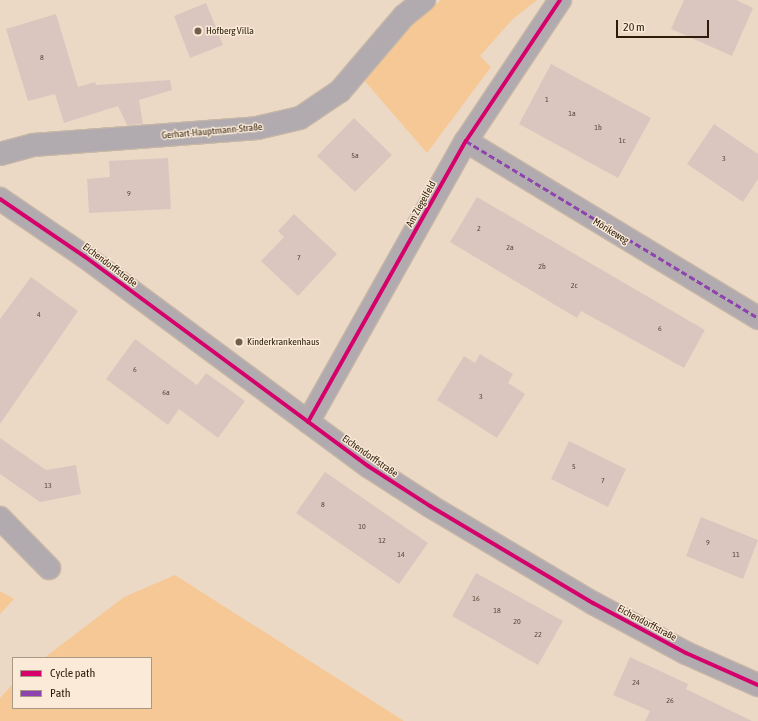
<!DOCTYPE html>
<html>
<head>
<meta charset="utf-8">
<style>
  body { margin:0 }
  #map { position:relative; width:758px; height:721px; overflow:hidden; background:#ecd9c5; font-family:"Asap Condensed",sans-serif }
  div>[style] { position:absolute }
  .green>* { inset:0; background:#f6c895 }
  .building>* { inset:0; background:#dbc6bf }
  .roads { filter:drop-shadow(1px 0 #c6b7a7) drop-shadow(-1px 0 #c6b7a7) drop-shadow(0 1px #c6b7a7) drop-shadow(0 -1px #c6b7a7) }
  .minor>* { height:22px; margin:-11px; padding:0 11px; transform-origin:11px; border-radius:11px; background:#b1abaf }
  .quiet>* { height:3px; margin-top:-1.5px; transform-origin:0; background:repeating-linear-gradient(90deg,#8e44ad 0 6px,transparent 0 9px) }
  .cycleway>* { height:4px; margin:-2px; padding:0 2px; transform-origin:2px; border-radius:2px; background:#d6006c }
  .dots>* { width:11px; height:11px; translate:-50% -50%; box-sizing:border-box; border:2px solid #fbead8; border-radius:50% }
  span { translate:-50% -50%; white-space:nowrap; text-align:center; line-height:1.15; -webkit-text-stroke:3px #fbead8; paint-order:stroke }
  .number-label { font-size:8px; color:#5a4a3b }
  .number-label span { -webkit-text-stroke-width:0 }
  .poi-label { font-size:10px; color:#2c1d0b }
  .left { translate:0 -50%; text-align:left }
  .street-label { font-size:10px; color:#2c1d0b }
  .legend { position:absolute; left:12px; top:657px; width:140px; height:52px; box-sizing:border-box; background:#fbead8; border:1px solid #a89886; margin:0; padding:5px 7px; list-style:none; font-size:12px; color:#2c1d0b }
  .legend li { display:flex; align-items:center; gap:8px; height:20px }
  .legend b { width:20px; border:1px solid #a89886 }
  .scale { position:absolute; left:616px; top:20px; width:93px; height:18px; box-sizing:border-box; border:2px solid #2c1d0b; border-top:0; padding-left:5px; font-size:12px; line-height:14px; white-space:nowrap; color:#2c1d0b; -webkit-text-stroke:3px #fbead8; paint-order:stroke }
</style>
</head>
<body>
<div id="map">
  <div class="green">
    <div style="clip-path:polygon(441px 0,537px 0,513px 19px,480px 56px,491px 67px,427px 153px,362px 78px,411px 24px)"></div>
    <div style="clip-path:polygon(175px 575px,404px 721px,0 721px,0 698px,13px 684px,13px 708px,151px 708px,151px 658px,44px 658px,124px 597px)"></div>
    <div style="clip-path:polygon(0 591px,14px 599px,0 614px)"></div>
  </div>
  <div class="building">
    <div style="clip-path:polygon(684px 0,736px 0,753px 8px,732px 56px,671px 29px)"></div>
    <div style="clip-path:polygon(206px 3px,223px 45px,190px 58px,174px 16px)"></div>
    <div style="clip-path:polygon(56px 14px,78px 87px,95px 82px,96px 85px,170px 80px,172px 90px,139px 100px,143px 124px,127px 125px,118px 106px,64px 123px,55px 94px,28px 101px,6px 29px)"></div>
    <div style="clip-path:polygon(551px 64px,651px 118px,618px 178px,519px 124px)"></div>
    <div style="clip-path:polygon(354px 118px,392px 155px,355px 192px,317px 156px)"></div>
    <div style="clip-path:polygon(714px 124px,758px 154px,758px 179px,743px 202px,687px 164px)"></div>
    <div style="clip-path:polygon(168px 158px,171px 209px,89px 213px,87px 179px,110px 177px,109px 161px)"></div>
    <div style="clip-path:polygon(477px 197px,705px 330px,684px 368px,581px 311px,577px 318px,450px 242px)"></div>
    <div style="clip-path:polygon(294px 214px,337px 254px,298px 296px,261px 261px,284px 237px,278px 231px)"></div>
    <div style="clip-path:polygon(31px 277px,78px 311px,0 424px,0 319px)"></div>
    <div style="clip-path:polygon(135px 339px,197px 385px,206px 373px,245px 401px,218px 438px,179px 409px,168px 425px,106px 379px)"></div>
    <div style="clip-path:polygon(480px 354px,513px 374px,508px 383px,525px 394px,497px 438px,437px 400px,464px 356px,475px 363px)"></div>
    <div style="clip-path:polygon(0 438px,46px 470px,76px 465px,81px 494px,40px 502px,0 474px)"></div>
    <div style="clip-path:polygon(569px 441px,626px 469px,608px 507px,551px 479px)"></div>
    <div style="clip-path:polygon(325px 472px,428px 543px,399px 584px,296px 513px)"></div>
    <div style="clip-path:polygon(701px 517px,758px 540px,743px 579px,686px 556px)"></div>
    <div style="clip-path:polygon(476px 573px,563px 621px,538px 665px,452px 616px)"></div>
    <div style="clip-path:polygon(630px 657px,688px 684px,686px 689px,752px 721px,645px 721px,650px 711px,613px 695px)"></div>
  </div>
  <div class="roads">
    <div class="minor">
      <div style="left:466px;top:141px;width:341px;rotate:31.2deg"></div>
      <div style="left:0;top:154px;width:34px;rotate:-15deg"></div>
      <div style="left:33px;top:145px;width:225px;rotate:-4.3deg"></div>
      <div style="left:257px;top:128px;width:44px;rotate:-13.1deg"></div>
      <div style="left:300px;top:118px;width:48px;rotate:-34deg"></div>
      <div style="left:340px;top:91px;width:99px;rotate:-49.5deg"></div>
      <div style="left:404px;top:16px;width:26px;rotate:-39deg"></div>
      <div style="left:0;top:199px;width:102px;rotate:34.2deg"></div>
      <div style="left:84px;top:256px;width:353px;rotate:36.5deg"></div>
      <div style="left:368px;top:466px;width:74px;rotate:32.8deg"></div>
      <div style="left:430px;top:506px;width:190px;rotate:30.8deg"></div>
      <div style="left:593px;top:603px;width:106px;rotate:28.3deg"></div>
      <div style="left:686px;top:653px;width:79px;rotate:24deg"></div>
      <div style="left:308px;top:422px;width:322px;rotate:-60.7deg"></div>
      <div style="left:466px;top:141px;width:169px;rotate:-56.3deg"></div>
      <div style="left:0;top:518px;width:70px;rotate:45.6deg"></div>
    </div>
  </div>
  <div class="quiet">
    <div style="left:466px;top:141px;width:341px;rotate:31.2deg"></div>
  </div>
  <div class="cycleway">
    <div style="left:0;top:199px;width:102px;rotate:34.2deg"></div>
    <div style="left:84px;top:256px;width:353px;rotate:36.5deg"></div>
    <div style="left:368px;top:466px;width:74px;rotate:32.8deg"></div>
    <div style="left:430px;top:506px;width:190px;rotate:30.8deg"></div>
    <div style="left:593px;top:603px;width:106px;rotate:28.3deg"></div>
    <div style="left:686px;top:653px;width:79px;rotate:24deg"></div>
    <div style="left:308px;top:422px;width:322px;rotate:-60.7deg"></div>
    <div style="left:466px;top:141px;width:169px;rotate:-56.3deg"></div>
  </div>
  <div class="dots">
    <div style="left:198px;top:31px;background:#6f5f4c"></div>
    <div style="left:239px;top:342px;background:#6f5f4c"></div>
  </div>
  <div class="number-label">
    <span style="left:42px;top:58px">8</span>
    <span style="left:547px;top:100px">1</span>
    <span style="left:572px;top:114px">1a</span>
    <span style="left:598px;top:128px">1b</span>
    <span style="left:622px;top:141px">1c</span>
    <span style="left:355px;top:156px">5a</span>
    <span style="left:724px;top:159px">3</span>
    <span style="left:129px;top:194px">9</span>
    <span style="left:479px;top:229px">2</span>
    <span style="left:510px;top:248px">2a</span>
    <span style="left:299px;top:258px">7</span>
    <span style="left:542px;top:267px">2b</span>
    <span style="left:574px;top:286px">2c</span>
    <span style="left:39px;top:315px">4</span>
    <span style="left:660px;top:329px">6</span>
    <span style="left:135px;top:370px">6</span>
    <span style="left:166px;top:393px">6a</span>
    <span style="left:481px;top:397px">3</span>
    <span style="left:574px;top:467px">5</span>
    <span style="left:603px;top:481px">7</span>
    <span style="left:48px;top:486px">13</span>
    <span style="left:323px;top:505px">8</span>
    <span style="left:362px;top:527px">10</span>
    <span style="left:382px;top:541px">12</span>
    <span style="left:708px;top:543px">9</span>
    <span style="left:401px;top:555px">14</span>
    <span style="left:736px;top:555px">11</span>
    <span style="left:476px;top:599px">16</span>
    <span style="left:497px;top:611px">18</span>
    <span style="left:517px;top:622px">20</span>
    <span style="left:538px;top:635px">22</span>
    <span style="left:636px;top:683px">24</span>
    <span style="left:670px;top:701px">26</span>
  </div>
  <div class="poi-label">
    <span class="left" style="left:206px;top:31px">Hofberg Villa</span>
    <span class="left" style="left:247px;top:342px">Kinderkrankenhaus</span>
  </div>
  <div class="street-label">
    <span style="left:212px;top:131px;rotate:-5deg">Gerhart-Hauptmann-Straße</span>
    <span style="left:421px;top:204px;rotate:-61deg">Am Ziegelfeld</span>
    <span style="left:611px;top:231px;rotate:32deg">Mörikeweg</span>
    <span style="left:110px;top:265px;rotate:37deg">Eichendorffstraße</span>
    <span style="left:370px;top:456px;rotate:35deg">Eichendorffstraße</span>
    <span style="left:647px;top:623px;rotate:28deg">Eichendorffstraße</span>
  </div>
  <ul class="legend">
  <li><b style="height:5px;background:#d6006c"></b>Cycle path</li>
  <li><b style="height:5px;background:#8e44ad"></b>Path</li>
  </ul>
  <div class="scale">20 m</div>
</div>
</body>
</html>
